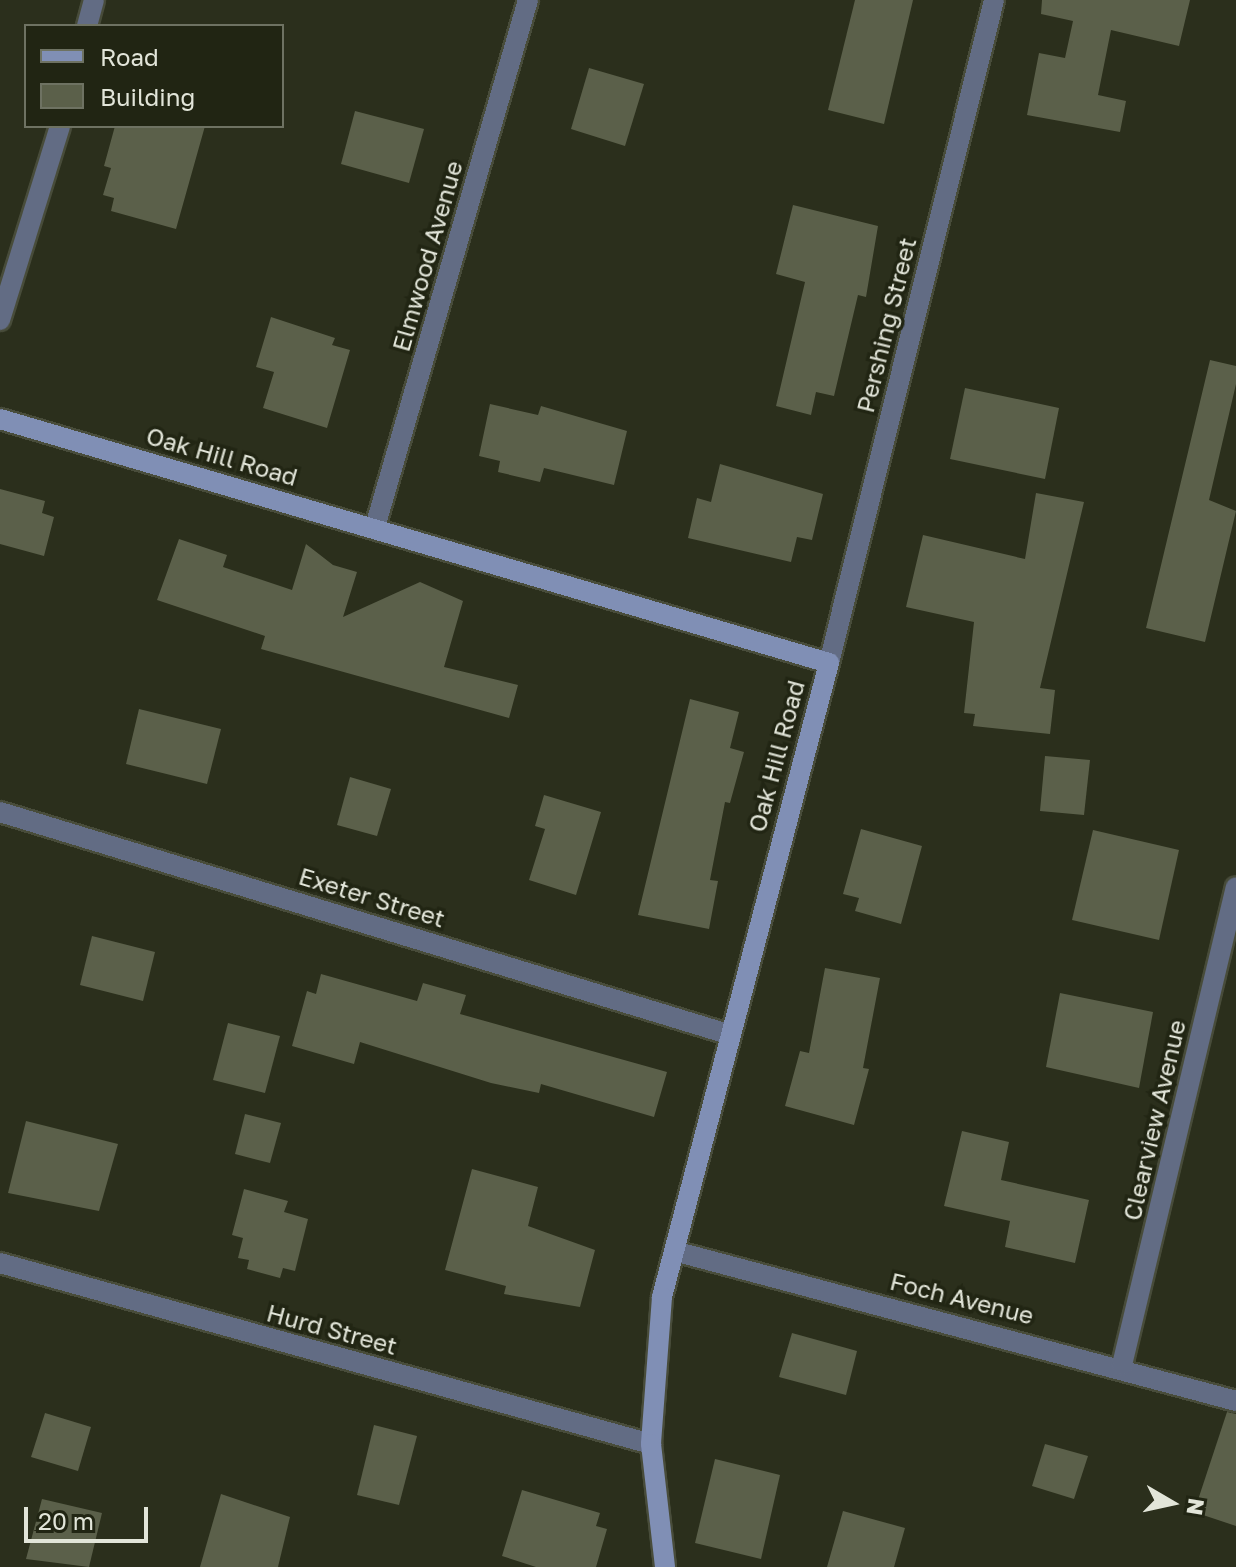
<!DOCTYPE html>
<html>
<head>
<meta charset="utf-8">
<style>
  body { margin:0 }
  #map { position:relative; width:1236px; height:1567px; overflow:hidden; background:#2b2f1c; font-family:"Golos Text",sans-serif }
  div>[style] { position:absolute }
  .building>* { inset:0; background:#5b604a }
  .roads { filter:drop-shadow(2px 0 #484c3a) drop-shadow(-2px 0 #484c3a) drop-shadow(0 2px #484c3a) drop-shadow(0 -2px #484c3a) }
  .street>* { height:20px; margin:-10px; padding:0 10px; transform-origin:10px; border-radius:10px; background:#626c84 }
  .secondary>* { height:20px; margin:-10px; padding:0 10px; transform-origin:10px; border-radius:10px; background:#808fb5 }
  span { translate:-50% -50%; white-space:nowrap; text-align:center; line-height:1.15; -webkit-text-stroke:7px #212513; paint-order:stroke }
  .street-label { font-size:24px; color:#e2e5d9 }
  .legend { position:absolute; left:24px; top:24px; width:260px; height:104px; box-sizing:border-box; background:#212513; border:2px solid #6e7262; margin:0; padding:10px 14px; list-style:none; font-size:24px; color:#e2e5d9 }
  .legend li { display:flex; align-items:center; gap:16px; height:40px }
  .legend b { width:40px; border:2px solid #6e7262 }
  .north { position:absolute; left:1132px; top:1463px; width:80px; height:80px; -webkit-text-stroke:6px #212513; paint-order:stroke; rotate:99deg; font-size:22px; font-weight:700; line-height:32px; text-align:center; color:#e2e5d9 }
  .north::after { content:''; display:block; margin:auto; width:28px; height:36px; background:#e2e5d9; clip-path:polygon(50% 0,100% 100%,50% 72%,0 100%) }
  .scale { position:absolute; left:24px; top:1507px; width:124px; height:36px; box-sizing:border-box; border:4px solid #e2e5d9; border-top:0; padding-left:10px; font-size:24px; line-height:28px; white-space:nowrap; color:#e2e5d9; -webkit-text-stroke:6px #212513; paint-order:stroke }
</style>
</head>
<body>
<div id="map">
  <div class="building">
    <div style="clip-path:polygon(855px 0,913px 0,884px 124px,828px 110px)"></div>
    <div style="clip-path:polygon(1042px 0,1190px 0,1179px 46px,1111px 30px,1098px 95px,1126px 101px,1120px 132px,1027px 115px,1039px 53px,1065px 58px,1073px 21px,1041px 14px)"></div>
    <div style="clip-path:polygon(589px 68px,644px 84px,625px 146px,571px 129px)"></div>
    <div style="clip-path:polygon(355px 111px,424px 129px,409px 183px,341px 164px)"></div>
    <div style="clip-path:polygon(115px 126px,205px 126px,176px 229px,111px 211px,114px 198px,103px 195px,111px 168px,104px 166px)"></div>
    <div style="clip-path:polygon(793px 205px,878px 226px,866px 297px,858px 295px,834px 396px,816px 392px,811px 415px,776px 406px,805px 282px,776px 274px)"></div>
    <div style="clip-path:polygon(271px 317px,335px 338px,332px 345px,350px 350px,327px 428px,263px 408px,274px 372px,256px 367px)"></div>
    <div style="clip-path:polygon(1210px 360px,1236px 366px,1236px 384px,1209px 500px,1236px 511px,1205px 642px,1146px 628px)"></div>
    <div style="clip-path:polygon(965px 388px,1059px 408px,1045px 479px,950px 459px)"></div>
    <div style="clip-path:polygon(490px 404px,538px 415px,541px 406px,627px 431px,614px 485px,544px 468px,540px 482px,498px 472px,500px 461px,479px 456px)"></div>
    <div style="clip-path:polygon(720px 464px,823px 494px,812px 540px,797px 537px,791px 562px,688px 538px,697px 498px,711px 502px)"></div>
    <div style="clip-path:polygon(0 489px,45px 501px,42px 513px,54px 517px,44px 556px,0 544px)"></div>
    <div style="clip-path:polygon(1036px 493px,1084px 502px,1040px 688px,1055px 690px,1050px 734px,973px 726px,975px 714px,964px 713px,974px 622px,906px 607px,923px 535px,1025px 559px)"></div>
    <div style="clip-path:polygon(179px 539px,227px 555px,223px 567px,292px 590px,306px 544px,333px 565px,357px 572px,343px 617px,420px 582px,463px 601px,444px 667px,518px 685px,509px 718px,261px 649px,265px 636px,157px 600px)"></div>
    <div style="clip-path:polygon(690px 699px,739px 712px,730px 748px,744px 752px,730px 803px,725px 802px,710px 880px,718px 881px,709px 929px,638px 915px)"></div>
    <div style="clip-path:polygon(139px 709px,221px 729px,207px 784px,126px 764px)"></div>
    <div style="clip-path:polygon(1045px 756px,1090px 760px,1084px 815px,1040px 811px)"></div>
    <div style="clip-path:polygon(350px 777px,391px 789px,377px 836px,337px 825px)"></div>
    <div style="clip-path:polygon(544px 795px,601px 812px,576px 895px,529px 880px,545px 829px,535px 826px)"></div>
    <div style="clip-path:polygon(861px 829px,922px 846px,901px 924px,855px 911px,859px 898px,843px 894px)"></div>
    <div style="clip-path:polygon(1093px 830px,1179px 850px,1159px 940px,1072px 920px)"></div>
    <div style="clip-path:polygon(92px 936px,155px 952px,143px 1001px,80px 985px)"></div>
    <div style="clip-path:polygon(825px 968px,880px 978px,863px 1068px,869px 1069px,854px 1125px,785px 1106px,800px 1051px,809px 1053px)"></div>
    <div style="clip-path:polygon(321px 974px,417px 1001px,423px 983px,466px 995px,460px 1014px,667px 1072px,654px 1117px,541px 1084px,539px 1093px,491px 1083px,360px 1042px,354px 1064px,292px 1046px,307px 991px,316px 994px)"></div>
    <div style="clip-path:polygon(1060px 993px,1153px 1012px,1139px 1088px,1046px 1067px)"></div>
    <div style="clip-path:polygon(228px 1023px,280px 1036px,265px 1093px,213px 1080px)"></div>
    <div style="clip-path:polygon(245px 1114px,281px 1123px,270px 1163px,235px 1154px)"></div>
    <div style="clip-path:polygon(26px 1121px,118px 1144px,99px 1211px,8px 1193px)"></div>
    <div style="clip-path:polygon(962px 1131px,1009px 1142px,1001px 1180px,1089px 1200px,1075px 1263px,1005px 1247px,1010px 1221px,944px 1206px)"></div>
    <div style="clip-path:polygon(472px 1169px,538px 1187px,528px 1226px,595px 1250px,580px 1307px,504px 1294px,506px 1286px,445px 1270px)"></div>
    <div style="clip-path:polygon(244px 1189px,288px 1201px,284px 1212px,308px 1219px,295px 1271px,283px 1268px,280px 1278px,247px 1269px,249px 1260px,238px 1258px,243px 1238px,232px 1235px)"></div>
    <div style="clip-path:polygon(792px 1333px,857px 1351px,846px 1395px,779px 1377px)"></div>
    <div style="clip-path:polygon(1227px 1412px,1236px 1414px,1236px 1526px,1194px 1512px)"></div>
    <div style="clip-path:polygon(45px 1413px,91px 1427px,78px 1471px,31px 1457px)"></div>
    <div style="clip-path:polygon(374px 1425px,417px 1436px,399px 1505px,357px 1495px)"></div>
    <div style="clip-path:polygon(1045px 1444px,1088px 1456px,1074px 1499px,1032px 1486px)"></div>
    <div style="clip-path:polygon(715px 1459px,780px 1475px,761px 1559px,695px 1543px)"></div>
    <div style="clip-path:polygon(522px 1490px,600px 1513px,596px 1526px,607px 1529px,596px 1567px,536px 1567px,502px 1556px)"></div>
    <div style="clip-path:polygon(221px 1494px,290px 1517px,278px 1567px,200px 1567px)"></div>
    <div style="clip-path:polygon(42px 1499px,102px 1513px,89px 1567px,26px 1559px)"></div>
    <div style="clip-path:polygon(843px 1511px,905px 1528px,894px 1567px,827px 1567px)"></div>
  </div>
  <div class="roads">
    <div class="street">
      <div style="left:87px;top:26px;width:27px;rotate:-75deg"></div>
      <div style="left:0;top:320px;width:203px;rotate:-72.8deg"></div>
      <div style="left:375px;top:527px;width:549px;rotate:-73.81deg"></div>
      <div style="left:829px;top:663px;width:683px;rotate:-76.02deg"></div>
      <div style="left:0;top:812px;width:761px;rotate:16.96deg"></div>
      <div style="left:674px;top:1251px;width:582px;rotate:14.94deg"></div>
      <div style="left:0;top:1263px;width:676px;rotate:15.54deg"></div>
      <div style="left:1122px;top:1365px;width:491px;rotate:-76.6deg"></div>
    </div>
    <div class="secondary">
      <div style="left:0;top:419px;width:864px;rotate:16.4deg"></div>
      <div style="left:829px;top:663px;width:656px;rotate:104.76deg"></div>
      <div style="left:662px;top:1297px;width:147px;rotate:94.3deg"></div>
      <div style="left:651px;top:1444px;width:124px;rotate:83.5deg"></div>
    </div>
  </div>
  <div class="street-label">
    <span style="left:427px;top:256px;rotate:-74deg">Elmwood Avenue</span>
    <span style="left:886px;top:325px;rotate:-76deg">Pershing Street</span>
    <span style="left:222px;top:456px;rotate:16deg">Oak Hill Road</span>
    <span style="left:776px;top:756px;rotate:-75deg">Oak Hill Road</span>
    <span style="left:372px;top:897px;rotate:17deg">Exeter Street</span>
    <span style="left:1154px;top:1120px;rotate:-77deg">Clearview Avenue</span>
    <span style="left:962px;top:1298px;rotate:14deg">Foch Avenue</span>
    <span style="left:332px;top:1329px;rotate:15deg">Hurd Street</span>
  </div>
  <ul class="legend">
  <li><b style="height:10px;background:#808fb5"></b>Road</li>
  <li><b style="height:22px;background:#5b604a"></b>Building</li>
  </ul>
  <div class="north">N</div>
  <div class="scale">20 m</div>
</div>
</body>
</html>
